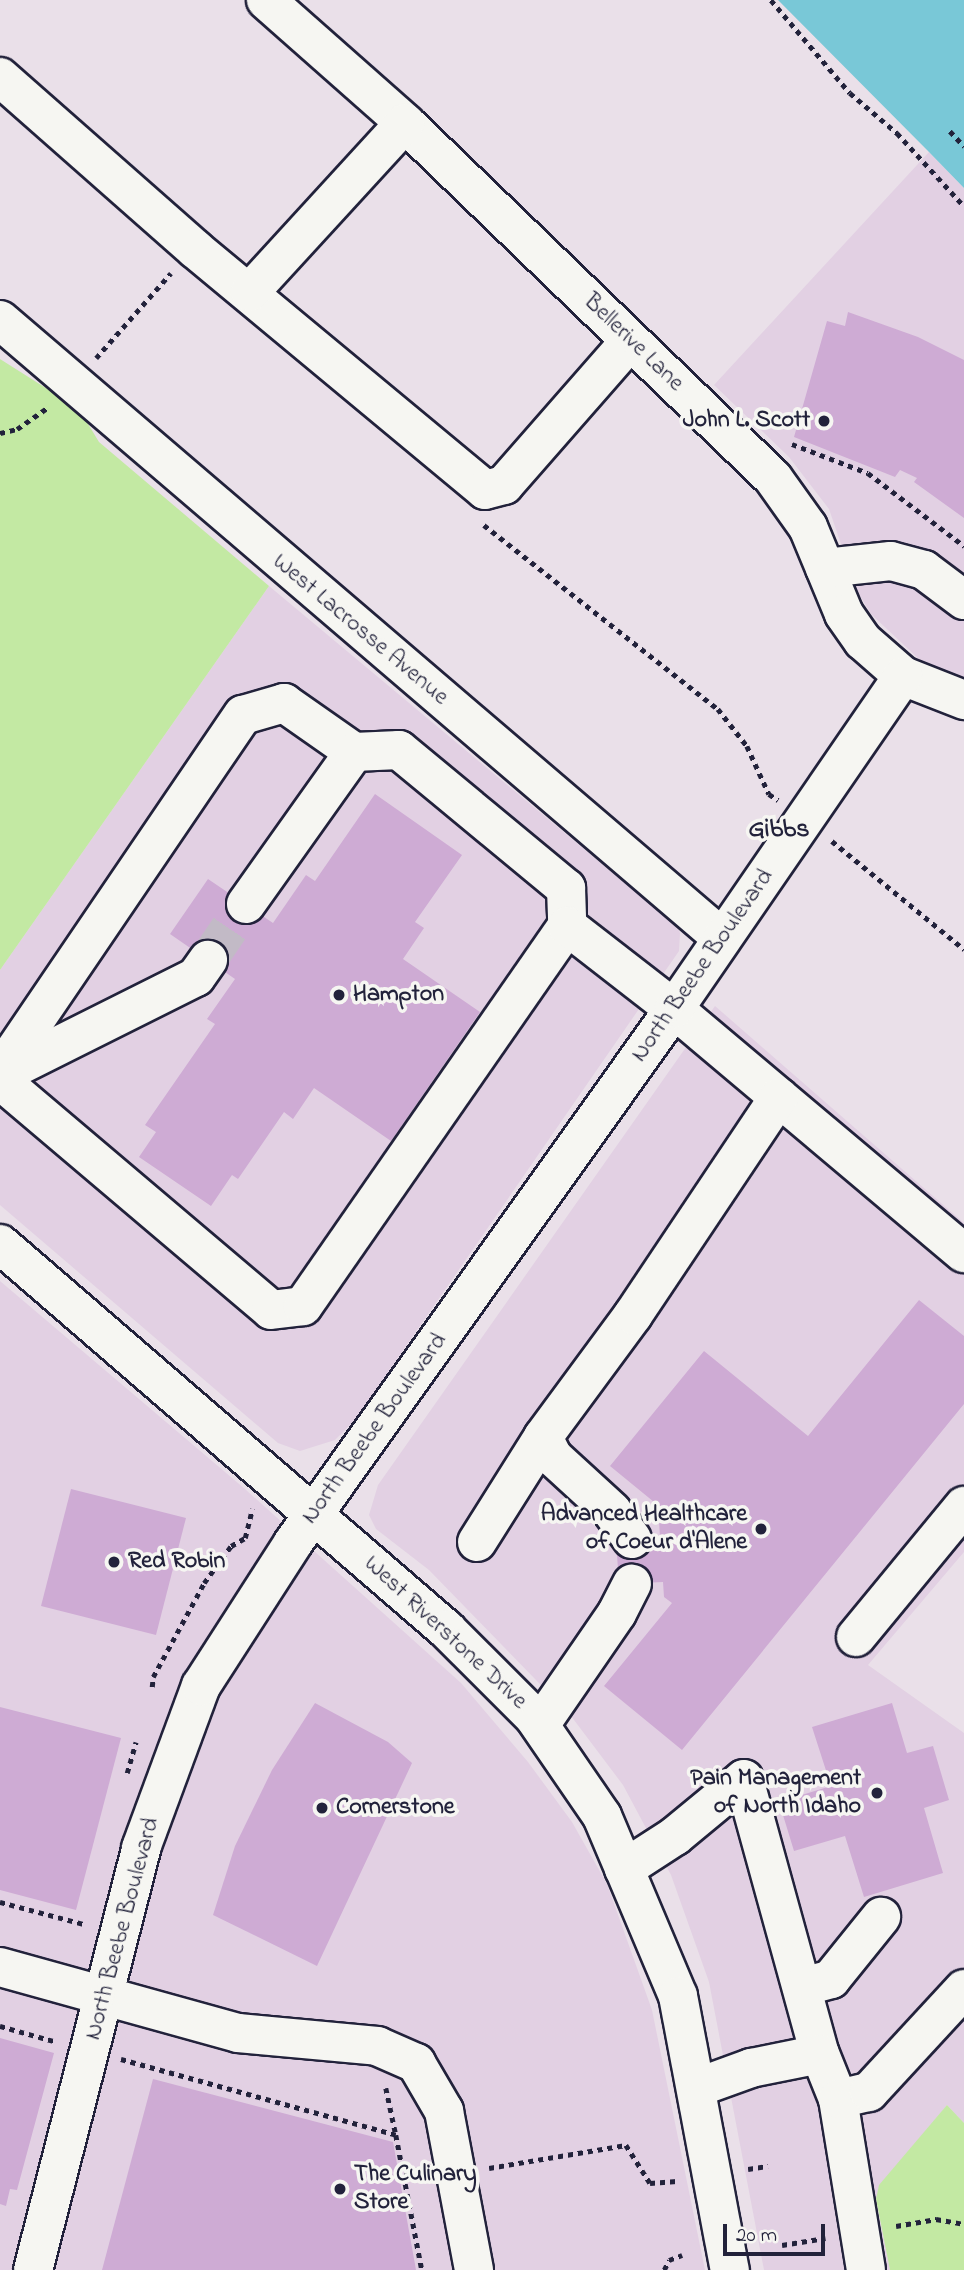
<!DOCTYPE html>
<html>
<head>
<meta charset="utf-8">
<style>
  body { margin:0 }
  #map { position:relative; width:964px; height:2270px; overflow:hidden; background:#eae0e9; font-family:"Indie Flower",sans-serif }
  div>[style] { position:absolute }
  .built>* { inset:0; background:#e2d0e3 }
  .green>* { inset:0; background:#c3e9a3 }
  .water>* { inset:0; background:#79c8d7 }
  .building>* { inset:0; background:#ceabd4 }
  .minor-tunnel>* { height:38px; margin-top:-19px; transform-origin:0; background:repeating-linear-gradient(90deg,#c2bac6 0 38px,transparent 0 57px) }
  .path>* { height:4.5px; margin-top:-2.25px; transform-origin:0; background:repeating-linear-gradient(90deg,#22223b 0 5px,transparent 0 10px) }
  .roads { filter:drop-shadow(2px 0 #22223b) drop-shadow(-2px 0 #22223b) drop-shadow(0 2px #22223b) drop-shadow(0 -2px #22223b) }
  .minor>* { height:38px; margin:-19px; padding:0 19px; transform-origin:19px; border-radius:19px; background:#f6f6f2 }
  .dots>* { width:19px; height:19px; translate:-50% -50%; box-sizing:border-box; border:4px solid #f6f6f2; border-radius:50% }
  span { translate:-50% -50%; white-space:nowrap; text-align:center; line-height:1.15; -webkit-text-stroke:7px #f6f6f2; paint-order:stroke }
  .street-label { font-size:24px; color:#22223b }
  .poi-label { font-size:24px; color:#22223b; font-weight:700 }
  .right { translate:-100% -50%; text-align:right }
  .left { translate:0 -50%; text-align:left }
  .neighbourhood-label { font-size:26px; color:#22223b; font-weight:700 }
  .scale { position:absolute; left:723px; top:2224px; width:102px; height:32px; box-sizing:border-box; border:4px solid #22223b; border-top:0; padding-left:9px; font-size:21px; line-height:24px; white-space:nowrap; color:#22223b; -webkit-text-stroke:5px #f6f6f2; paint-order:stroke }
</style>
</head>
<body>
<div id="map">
  <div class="built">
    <div style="clip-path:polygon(929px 152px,964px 188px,964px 679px,922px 662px,871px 614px,857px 591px,829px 509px,789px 457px,714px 385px)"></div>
    <div style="clip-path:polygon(269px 586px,627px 885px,675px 919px,680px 933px,679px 951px,355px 1420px,335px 1440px,300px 1451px,278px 1443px,0 1205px,0 970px)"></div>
    <div style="clip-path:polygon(715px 1006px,964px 1223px,964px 1552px,868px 1665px,964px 1733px,964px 2123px,947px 2105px,876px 2199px,890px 2270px,764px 2270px,709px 1982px,671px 1875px,623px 1785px,571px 1716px,429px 1570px,376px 1529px,369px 1515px,378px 1485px)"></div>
    <div style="clip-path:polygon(0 1281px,245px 1489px,461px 1683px,528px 1762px,572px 1822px,607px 1884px,652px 2010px,705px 2270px,0 2270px)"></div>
  </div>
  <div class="green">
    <div style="clip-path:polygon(0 359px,79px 409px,99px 442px,269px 586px,0 970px)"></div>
    <div style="clip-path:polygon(947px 2105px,964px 2123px,964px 2270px,890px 2270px,876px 2199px,879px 2185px)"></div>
  </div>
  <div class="water">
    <div style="clip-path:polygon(778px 0,964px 0,964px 188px,929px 152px)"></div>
  </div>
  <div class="building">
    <div style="clip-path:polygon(848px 312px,918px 337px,964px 360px,964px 518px,914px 482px,917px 478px,900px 470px,895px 477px,794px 437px,827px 321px,845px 326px)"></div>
    <div style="clip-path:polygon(375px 794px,462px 855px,415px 922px,424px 928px,403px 959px,480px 1012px,391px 1141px,314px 1088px,293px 1119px,284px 1112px,238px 1179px,232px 1175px,211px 1206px,139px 1157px,156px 1132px,145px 1125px,215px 1024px,207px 1019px,235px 979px,170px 934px,208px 879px,273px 923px,306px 875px,315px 881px)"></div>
    <div style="clip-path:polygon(919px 1300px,964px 1336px,964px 1404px,682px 1750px,604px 1686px,672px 1603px,664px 1597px,663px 1582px,619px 1584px,616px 1540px,660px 1537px,659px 1521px,676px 1520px,610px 1466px,704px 1351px,808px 1436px)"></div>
    <div style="clip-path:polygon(71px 1489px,186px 1518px,156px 1635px,41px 1606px)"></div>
    <div style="clip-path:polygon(315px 1703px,388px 1742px,412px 1763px,317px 1966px,213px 1915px,235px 1846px,272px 1770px)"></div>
    <div style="clip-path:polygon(892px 1703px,907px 1753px,933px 1746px,949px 1800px,924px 1808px,943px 1873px,864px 1897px,845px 1836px,794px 1851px,779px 1802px,831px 1786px,812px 1727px)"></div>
    <div style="clip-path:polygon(0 1707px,121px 1738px,76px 1910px,0 1890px)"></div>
    <div style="clip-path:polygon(0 2038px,54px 2053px,17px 2190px,10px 2189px,6px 2206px,0 2204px)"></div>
    <div style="clip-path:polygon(153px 2079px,393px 2142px,416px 2270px,102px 2270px)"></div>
  </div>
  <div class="minor-tunnel">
    <div style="left:208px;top:960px;width:68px;rotate:-55.8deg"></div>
  </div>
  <div class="path">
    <div style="left:771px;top:0;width:122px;rotate:49.7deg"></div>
    <div style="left:850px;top:93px;width:62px;rotate:40.4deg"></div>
    <div style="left:897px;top:133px;width:99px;rotate:47.5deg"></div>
    <div style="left:950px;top:131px;width:21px;rotate:47deg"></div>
    <div style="left:96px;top:358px;width:113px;rotate:-48.6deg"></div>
    <div style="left:0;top:433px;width:17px;rotate:-13deg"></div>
    <div style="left:17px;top:429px;width:39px;rotate:-35deg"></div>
    <div style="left:792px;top:444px;width:81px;rotate:20.9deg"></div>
    <div style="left:868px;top:473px;width:121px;rotate:37.2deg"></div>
    <div style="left:484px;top:525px;width:298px;rotate:38.2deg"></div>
    <div style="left:718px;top:709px;width:47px;rotate:51.9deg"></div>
    <div style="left:747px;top:746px;width:53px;rotate:65.4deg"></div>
    <div style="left:769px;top:794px;width:11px;rotate:34deg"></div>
    <div style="left:832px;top:841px;width:171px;rotate:39.3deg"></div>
    <div style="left:152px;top:1687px;width:10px;rotate:-84deg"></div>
    <div style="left:153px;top:1677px;width:107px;rotate:-61.5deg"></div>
    <div style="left:204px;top:1583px;width:46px;rotate:-53.9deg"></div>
    <div style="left:231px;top:1546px;width:16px;rotate:-30deg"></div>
    <div style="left:245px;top:1538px;width:30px;rotate:-76deg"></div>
    <div style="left:127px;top:1773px;width:32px;rotate:-74deg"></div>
    <div style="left:0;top:1902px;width:87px;rotate:14.7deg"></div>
    <div style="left:0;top:2026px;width:59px;rotate:15.7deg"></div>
    <div style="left:121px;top:2059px;width:285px;rotate:15.4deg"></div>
    <div style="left:396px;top:2135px;width:137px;rotate:79.1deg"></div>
    <div style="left:386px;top:2088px;width:48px;rotate:78deg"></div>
    <div style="left:489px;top:2168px;width:139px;rotate:-9.5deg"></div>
    <div style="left:626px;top:2145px;width:45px;rotate:57.7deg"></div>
    <div style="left:650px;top:2183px;width:27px;rotate:-4deg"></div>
    <div style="left:748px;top:2169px;width:20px;rotate:-9deg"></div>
    <div style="left:404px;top:2172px;width:17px;rotate:-10deg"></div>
    <div style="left:896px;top:2226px;width:41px;rotate:-9.9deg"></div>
    <div style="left:936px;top:2219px;width:28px;rotate:10deg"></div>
    <div style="left:782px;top:2245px;width:44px;rotate:-9.2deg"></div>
    <div style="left:664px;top:2270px;width:11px;rotate:-63deg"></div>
    <div style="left:669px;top:2260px;width:14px;rotate:-21deg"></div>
  </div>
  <div class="roads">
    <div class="minor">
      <div style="left:266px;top:0;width:186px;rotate:41.5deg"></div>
      <div style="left:405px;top:123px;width:511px;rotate:43.97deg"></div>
      <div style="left:773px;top:478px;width:60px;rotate:54.5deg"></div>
      <div style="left:808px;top:527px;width:94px;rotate:67.5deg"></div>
      <div style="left:844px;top:614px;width:33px;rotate:55deg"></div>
      <div style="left:863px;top:641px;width:53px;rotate:41.2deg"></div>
      <div style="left:903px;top:676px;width:66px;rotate:21.5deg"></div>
      <div style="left:0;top:77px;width:260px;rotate:41.4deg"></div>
      <div style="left:195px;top:249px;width:377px;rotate:39.7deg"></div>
      <div style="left:485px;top:490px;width:20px;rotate:-15deg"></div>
      <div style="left:504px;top:485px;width:191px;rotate:-48.8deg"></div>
      <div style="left:250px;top:292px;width:229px;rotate:-47.5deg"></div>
      <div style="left:0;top:320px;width:950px;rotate:40.56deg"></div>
      <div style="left:825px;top:568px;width:66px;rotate:-6.1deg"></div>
      <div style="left:891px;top:561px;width:34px;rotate:15deg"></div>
      <div style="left:924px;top:570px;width:50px;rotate:36.9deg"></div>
      <div style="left:246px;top:904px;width:186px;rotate:-54.6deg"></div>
      <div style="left:0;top:1072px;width:432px;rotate:-55.8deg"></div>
      <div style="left:243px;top:715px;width:43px;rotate:-16.3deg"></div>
      <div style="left:284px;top:703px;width:85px;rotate:35deg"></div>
      <div style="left:354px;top:752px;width:45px;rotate:-2.5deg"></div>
      <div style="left:399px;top:750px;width:217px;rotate:39.6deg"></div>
      <div style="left:566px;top:888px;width:38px;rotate:88deg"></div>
      <div style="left:0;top:1075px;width:219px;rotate:-26.6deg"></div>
      <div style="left:196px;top:977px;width:21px;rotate:-55deg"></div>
      <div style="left:0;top:1080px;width:355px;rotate:40.3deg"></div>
      <div style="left:271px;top:1310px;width:32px;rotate:-7deg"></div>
      <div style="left:303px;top:1306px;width:463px;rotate:-55.2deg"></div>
      <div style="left:567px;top:926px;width:135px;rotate:37.8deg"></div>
      <div style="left:674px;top:1009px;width:379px;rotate:40.1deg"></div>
      <div style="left:0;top:1244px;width:591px;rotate:40.81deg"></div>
      <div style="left:447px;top:1630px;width:123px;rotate:45deg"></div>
      <div style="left:534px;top:1717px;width:120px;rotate:55.5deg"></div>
      <div style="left:602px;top:1816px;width:195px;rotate:67.1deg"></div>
      <div style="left:678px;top:1996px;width:279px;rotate:79.3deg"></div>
      <div style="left:632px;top:1539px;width:34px;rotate:-126deg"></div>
      <div style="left:612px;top:1511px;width:80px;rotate:-137.5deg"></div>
      <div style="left:553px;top:1457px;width:22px;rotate:-117deg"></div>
      <div style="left:543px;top:1437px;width:152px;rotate:-53.6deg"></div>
      <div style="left:633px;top:1315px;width:262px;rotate:-56.2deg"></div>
      <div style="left:477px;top:1542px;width:124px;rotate:-57.8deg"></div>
      <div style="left:856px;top:1637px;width:170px;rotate:-50.5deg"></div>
      <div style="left:540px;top:1725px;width:136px;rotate:-55.5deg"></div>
      <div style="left:617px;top:1613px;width:33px;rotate:-63deg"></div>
      <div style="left:624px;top:1869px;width:61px;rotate:-32.9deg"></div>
      <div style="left:675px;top:1836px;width:89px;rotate:-39.6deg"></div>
      <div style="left:744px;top:1779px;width:285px;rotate:74.6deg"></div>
      <div style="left:0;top:1967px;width:247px;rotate:15.5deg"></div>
      <div style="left:238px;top:2033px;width:140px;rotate:5.3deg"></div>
      <div style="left:377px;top:2046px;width:43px;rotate:23.6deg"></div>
      <div style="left:416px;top:2063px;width:56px;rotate:59.7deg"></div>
      <div style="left:444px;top:2111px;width:162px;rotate:79.3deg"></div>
      <div style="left:802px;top:1987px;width:30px;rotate:-15deg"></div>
      <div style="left:831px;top:1979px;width:80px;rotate:-51.1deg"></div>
      <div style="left:696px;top:2088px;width:59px;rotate:-20deg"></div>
      <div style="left:751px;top:2068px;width:70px;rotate:-11.5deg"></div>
      <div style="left:820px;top:2054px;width:48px;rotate:68.2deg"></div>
      <div style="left:838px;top:2099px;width:173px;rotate:80.7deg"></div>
      <div style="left:838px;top:2099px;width:32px;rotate:-13deg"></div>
      <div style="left:869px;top:2092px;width:140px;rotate:-47.3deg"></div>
      <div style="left:33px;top:2270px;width:436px;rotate:-75.6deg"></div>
      <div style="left:141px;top:1848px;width:173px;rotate:-69.7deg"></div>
      <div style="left:201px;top:1686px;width:170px;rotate:-57.2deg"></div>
      <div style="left:293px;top:1543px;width:656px;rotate:-54.49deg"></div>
      <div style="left:674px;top:1009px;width:404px;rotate:-55.5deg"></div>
    </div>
  </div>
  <div class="dots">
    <div style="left:824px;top:421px;background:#22223b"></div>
    <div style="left:339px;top:995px;background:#22223b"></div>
    <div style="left:761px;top:1529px;background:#22223b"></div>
    <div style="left:114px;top:1562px;background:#22223b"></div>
    <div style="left:877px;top:1793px;background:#22223b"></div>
    <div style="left:322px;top:1808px;background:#22223b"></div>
    <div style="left:340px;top:2189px;background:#22223b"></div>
  </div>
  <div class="street-label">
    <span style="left:633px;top:343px;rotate:44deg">Bellerive Lane</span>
    <span style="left:360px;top:630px;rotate:40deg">West Lacrosse Avenue</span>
    <span style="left:703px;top:966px;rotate:-55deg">North Beebe Boulevard</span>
    <span style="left:375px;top:1429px;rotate:-54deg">North Beebe Boulevard</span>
    <span style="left:445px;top:1633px;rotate:43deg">West Riverstone Drive</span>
    <span style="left:123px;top:1929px;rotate:-75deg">North Beebe Boulevard</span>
  </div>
  <div class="poi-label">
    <span class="right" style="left:810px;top:421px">John L. Scott</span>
    <span class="left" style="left:353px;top:995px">Hampton</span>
    <span class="right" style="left:747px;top:1529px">Advanced Healthcare<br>of Coeur d'Alene</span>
    <span class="left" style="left:128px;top:1562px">Red Robin</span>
    <span class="right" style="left:861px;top:1793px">Pain Management<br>of North Idaho</span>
    <span class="left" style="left:336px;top:1808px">Cornerstone</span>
    <span class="left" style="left:354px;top:2189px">The Culinary<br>Store</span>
  </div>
  <div class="neighbourhood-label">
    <span style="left:779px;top:831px">Gibbs</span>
  </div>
  <div class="scale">20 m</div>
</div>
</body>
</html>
